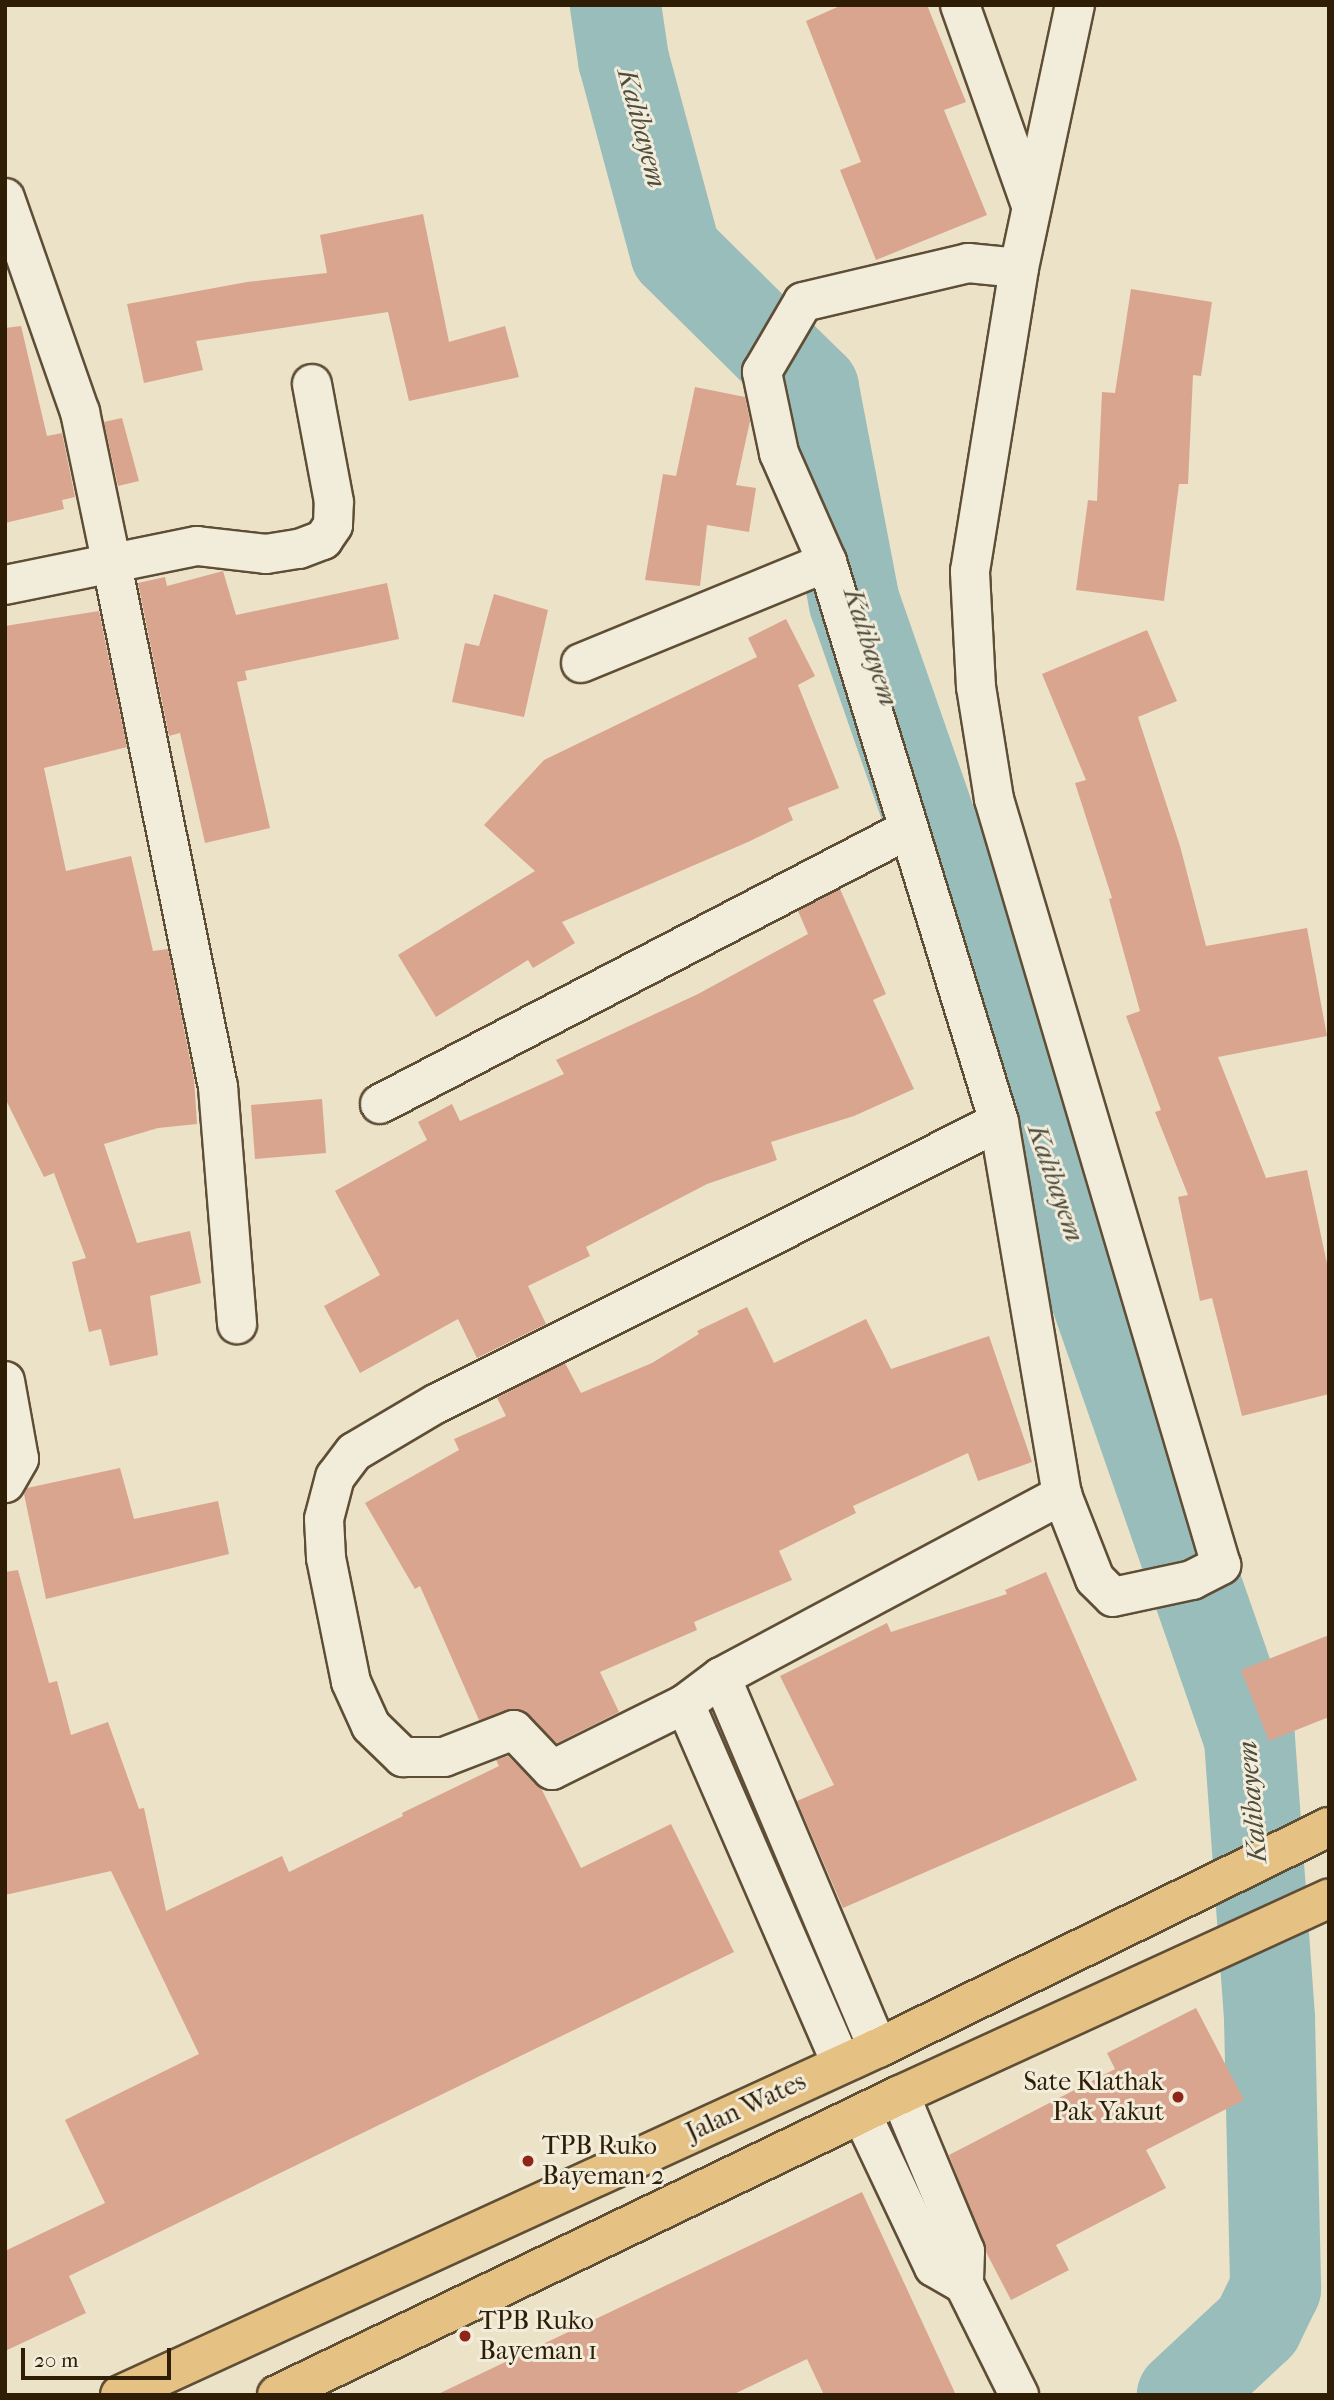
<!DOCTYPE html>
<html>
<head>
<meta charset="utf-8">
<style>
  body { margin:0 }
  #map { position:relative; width:1334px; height:2400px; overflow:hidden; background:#ebe2c8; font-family:"IM FELL French Canon",serif }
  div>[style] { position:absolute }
  .river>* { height:91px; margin:-45.5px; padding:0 45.5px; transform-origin:45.5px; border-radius:45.5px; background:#99bdbb }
  .building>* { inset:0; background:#daa58e }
  .roads { filter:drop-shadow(2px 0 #5f4e36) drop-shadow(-2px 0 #5f4e36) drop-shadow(0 2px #5f4e36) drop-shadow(0 -2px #5f4e36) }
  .minor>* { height:38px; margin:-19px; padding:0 19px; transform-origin:19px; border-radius:19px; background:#f2ecdb }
  .primary>* { height:38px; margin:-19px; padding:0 19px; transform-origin:19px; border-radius:19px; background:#e6c184 }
  .dots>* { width:19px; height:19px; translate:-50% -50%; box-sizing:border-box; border:4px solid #f2ecdb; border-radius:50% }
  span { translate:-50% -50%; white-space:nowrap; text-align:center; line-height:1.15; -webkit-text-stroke:6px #f2ecdb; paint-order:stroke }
  .poi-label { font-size:26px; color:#301d05 }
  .right { translate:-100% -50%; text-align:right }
  .left { translate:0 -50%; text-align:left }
  .street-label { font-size:26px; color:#301d05 }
  .water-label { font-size:28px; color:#504d3c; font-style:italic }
  .frame { position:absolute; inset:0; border:7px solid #301d05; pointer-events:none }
  .scale { position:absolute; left:21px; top:2348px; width:150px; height:32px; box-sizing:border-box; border:4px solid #301d05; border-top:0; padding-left:9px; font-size:21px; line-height:24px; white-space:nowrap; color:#301d05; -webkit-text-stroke:5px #f2ecdb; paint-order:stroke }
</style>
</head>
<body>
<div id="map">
  <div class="river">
    <div style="left:615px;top:5px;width:55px;rotate:81.6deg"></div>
    <div style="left:623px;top:59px;width:200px;rotate:74.9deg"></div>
    <div style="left:675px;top:252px;width:194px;rotate:44.6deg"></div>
    <div style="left:813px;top:388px;width:218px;rotate:79.2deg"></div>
    <div style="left:854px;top:602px;width:1203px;rotate:70.83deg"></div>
    <div style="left:1249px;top:1738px;width:281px;rotate:85.9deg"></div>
    <div style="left:1269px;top:2018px;width:270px;rotate:88.7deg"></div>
    <div style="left:1275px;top:2288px;width:41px;rotate:115.9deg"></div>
    <div style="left:1257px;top:2325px;width:103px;rotate:137deg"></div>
  </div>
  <div class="building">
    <div style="clip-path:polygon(842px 5px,927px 5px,966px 102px,944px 110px,987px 215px,876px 260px,840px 170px,861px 162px,806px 21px)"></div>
    <div style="clip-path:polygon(423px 214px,449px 342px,505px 326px,519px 377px,409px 401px,388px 312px,196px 341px,203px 370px,144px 383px,127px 304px,247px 282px,327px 273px,320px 235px)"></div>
    <div style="clip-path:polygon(1131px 289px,1212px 302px,1201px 376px,1193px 375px,1188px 484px,1179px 484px,1164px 601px,1076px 590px,1088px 500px,1097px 501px,1102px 392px,1115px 393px)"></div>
    <div style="clip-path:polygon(21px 326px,47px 436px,62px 433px,75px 497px,62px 500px,64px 509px,5px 523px,5px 328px)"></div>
    <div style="clip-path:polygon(695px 387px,745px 397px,750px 421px,736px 485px,756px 488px,749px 532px,707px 525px,700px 586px,645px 580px,663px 474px,676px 476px)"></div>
    <div style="clip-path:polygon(122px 418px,139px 481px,118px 486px,104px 422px)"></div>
    <div style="clip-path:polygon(223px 571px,236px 615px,387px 583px,399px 639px,245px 671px,247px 680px,237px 682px,270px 828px,205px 843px,180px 733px,169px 736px,138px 583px,165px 577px,167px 586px)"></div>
    <div style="clip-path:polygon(494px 594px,548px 610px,524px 717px,452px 702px,465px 643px,479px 646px)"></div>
    <div style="clip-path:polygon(99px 611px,127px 747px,44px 768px,66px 871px,131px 856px,153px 951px,168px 949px,194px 1079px,197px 1124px,158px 1128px,104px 1144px,137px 1243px,190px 1231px,201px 1283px,150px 1296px,158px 1355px,110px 1366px,101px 1329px,89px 1332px,72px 1262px,86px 1258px,54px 1173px,44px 1177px,5px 1098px,5px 626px)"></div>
    <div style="clip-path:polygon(786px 619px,815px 676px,798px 685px,839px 788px,788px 808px,793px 820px,748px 842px,562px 922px,575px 943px,533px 968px,528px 960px,436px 1017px,398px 955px,535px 871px,484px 825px,544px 760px,757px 657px,748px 638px)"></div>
    <div style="clip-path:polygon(1147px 630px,1177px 701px,1138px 717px,1180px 846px,1206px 946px,1307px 928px,1327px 1036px,1218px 1057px,1266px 1178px,1307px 1170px,1329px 1273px,1329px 1394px,1242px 1416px,1212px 1298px,1200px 1301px,1178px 1197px,1188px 1195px,1155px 1112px,1161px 1110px,1126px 1016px,1140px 1011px,1109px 899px,1112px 898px,1075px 783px,1086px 780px,1042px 674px)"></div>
    <div style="clip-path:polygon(840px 889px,886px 994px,873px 1000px,914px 1089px,854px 1116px,771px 1142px,777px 1160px,707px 1184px,586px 1247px,590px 1256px,528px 1286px,546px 1324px,477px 1358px,458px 1319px,360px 1373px,324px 1306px,380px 1275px,335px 1191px,427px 1140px,418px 1122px,452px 1104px,460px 1121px,564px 1074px,556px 1060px,698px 994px,808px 934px,798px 911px)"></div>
    <div style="clip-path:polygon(322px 1099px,326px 1153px,255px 1159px,251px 1105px)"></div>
    <div style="clip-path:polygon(747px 1307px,774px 1363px,866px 1319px,891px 1369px,989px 1336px,1032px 1462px,978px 1481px,968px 1453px,853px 1506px,856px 1513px,779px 1551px,792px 1580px,694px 1622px,697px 1630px,600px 1672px,619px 1712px,557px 1743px,520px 1709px,479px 1720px,420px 1586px,415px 1589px,365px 1503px,459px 1450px,454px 1439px,506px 1416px,497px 1398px,565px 1363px,581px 1393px,652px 1363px,699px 1334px,697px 1331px)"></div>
    <div style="clip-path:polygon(120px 1468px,134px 1519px,218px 1501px,229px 1554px,46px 1599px,24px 1494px,27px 1488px)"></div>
    <div style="clip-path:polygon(18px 1570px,49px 1683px,57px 1681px,71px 1735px,108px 1722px,139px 1809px,144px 1808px,166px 1911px,282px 1856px,289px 1872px,403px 1816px,402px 1813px,499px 1766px,496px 1760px,508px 1756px,541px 1788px,581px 1868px,671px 1824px,734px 1952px,69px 2276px,86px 2313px,5px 2351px,5px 2251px,105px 2203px,65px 2120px,199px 2054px,111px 1871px,5px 1895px,5px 1572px)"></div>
    <div style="clip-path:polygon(1046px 1572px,1137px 1780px,843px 1908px,797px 1801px,834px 1785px,780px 1676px,887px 1623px,891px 1632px,1007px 1594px,1005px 1590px)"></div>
    <div style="clip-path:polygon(1329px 1635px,1329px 1717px,1269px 1741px,1241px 1670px)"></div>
    <div style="clip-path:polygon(1196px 2008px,1244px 2100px,1146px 2150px,1166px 2188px,1056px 2245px,1069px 2270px,1011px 2300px,987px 2254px,949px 2155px,1115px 2069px,1107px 2053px)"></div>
    <div style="clip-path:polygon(862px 2192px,956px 2395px,824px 2395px,807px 2359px,732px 2395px,436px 2395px)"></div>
  </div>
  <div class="roads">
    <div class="minor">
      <div style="left:960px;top:5px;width:212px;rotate:70.5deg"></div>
      <div style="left:5px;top:198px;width:227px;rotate:70.7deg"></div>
      <div style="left:80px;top:412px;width:156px;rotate:78.2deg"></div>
      <div style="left:112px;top:565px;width:533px;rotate:78.52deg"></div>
      <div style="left:218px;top:1087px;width:238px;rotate:85.4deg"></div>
      <div style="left:5px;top:585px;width:196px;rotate:-11.5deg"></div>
      <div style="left:197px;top:546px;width:69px;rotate:6.6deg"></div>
      <div style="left:266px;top:554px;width:33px;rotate:-9deg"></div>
      <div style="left:299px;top:549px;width:26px;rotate:-21deg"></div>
      <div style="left:323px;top:540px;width:18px;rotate:-56deg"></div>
      <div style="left:333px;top:525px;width:23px;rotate:-88deg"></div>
      <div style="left:334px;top:502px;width:120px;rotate:-100.6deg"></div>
      <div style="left:581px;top:663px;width:266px;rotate:-22.3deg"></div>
      <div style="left:380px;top:1104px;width:594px;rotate:-27.47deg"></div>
      <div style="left:999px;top:1122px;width:628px;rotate:153.43deg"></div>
      <div style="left:437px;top:1403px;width:96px;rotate:149.4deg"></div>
      <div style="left:354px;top:1452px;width:31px;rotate:127deg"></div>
      <div style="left:335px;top:1477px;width:43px;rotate:104.7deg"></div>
      <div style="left:324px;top:1519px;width:39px;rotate:87deg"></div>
      <div style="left:326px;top:1558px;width:126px;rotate:78.6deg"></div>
      <div style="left:351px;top:1682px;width:48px;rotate:65.6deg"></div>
      <div style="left:371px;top:1726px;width:45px;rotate:44.1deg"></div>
      <div style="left:403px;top:1757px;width:41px"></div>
      <div style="left:444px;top:1757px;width:75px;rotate:-21.1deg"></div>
      <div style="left:514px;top:1730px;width:55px;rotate:46.5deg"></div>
      <div style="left:552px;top:1770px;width:148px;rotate:-26.4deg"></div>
      <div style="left:685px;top:1704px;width:45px;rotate:-36.9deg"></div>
      <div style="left:721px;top:1677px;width:387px;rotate:-28.1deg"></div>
      <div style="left:1062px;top:1495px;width:378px;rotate:-99.6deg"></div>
      <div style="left:999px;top:1122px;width:586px;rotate:-107.07deg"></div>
      <div style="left:827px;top:562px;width:119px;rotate:-113.8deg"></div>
      <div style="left:779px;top:453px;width:83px;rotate:-101.9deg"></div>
      <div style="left:762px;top:372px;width:81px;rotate:-59.6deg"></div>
      <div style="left:803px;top:302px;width:170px;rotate:-13.3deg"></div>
      <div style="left:968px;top:263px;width:51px;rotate:5.6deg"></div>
      <div style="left:5px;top:1381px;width:79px;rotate:79.8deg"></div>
      <div style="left:19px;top:1459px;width:28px;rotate:120deg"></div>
      <div style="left:1062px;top:1495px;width:90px;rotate:68.6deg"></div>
      <div style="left:1095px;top:1579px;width:25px;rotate:45deg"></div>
      <div style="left:1113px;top:1597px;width:81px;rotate:-12.1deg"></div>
      <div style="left:1192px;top:1580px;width:33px;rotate:-27deg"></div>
      <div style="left:1221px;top:1565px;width:799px;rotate:-106.51deg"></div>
      <div style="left:994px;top:799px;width:113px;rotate:-99.1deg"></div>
      <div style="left:976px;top:687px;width:116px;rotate:-93deg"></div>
      <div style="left:970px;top:571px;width:307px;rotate:-80.8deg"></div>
      <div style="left:1019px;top:268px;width:269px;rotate:-78deg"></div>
      <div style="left:721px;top:1677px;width:403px;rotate:67.1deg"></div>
      <div style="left:685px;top:1704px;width:391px;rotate:66.5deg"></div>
      <div style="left:900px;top:2095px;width:169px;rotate:67.4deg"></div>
      <div style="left:965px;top:2251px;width:33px;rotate:92deg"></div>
      <div style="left:964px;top:2284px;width:124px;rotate:63.6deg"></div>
      <div style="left:863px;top:2117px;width:166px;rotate:64.7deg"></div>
      <div style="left:934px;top:2267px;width:34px;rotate:30deg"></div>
    </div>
    <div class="primary">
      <div style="left:120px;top:2395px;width:834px;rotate:-24.6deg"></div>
      <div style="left:878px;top:2048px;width:502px;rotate:-26.11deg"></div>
      <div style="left:277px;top:2395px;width:691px;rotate:-25.71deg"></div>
      <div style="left:900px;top:2095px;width:472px;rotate:-24.6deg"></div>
    </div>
  </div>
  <div class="dots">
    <div style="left:1178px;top:2097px;background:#8f2418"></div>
    <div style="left:528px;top:2161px;background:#8f2418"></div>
    <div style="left:465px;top:2336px;background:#8f2418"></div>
  </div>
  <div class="poi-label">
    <span class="right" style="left:1164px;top:2097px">Sate Klathak<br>Pak Yakut</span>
    <span class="left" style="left:542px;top:2161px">TPB Ruko<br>Bayeman 2</span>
    <span class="left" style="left:479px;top:2336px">TPB Ruko<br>Bayeman 1</span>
  </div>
  <div class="street-label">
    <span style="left:746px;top:2107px;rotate:-25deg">Jalan Wates</span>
  </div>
  <div class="water-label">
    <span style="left:642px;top:128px;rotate:75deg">Kalibayem</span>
    <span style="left:871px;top:647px;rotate:72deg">Kalibayem</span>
    <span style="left:1056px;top:1183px;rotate:71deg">Kalibayem</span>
    <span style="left:1252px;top:1802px;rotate:-95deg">Kalibayem</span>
  </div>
  <div class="frame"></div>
  <div class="scale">20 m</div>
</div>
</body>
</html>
